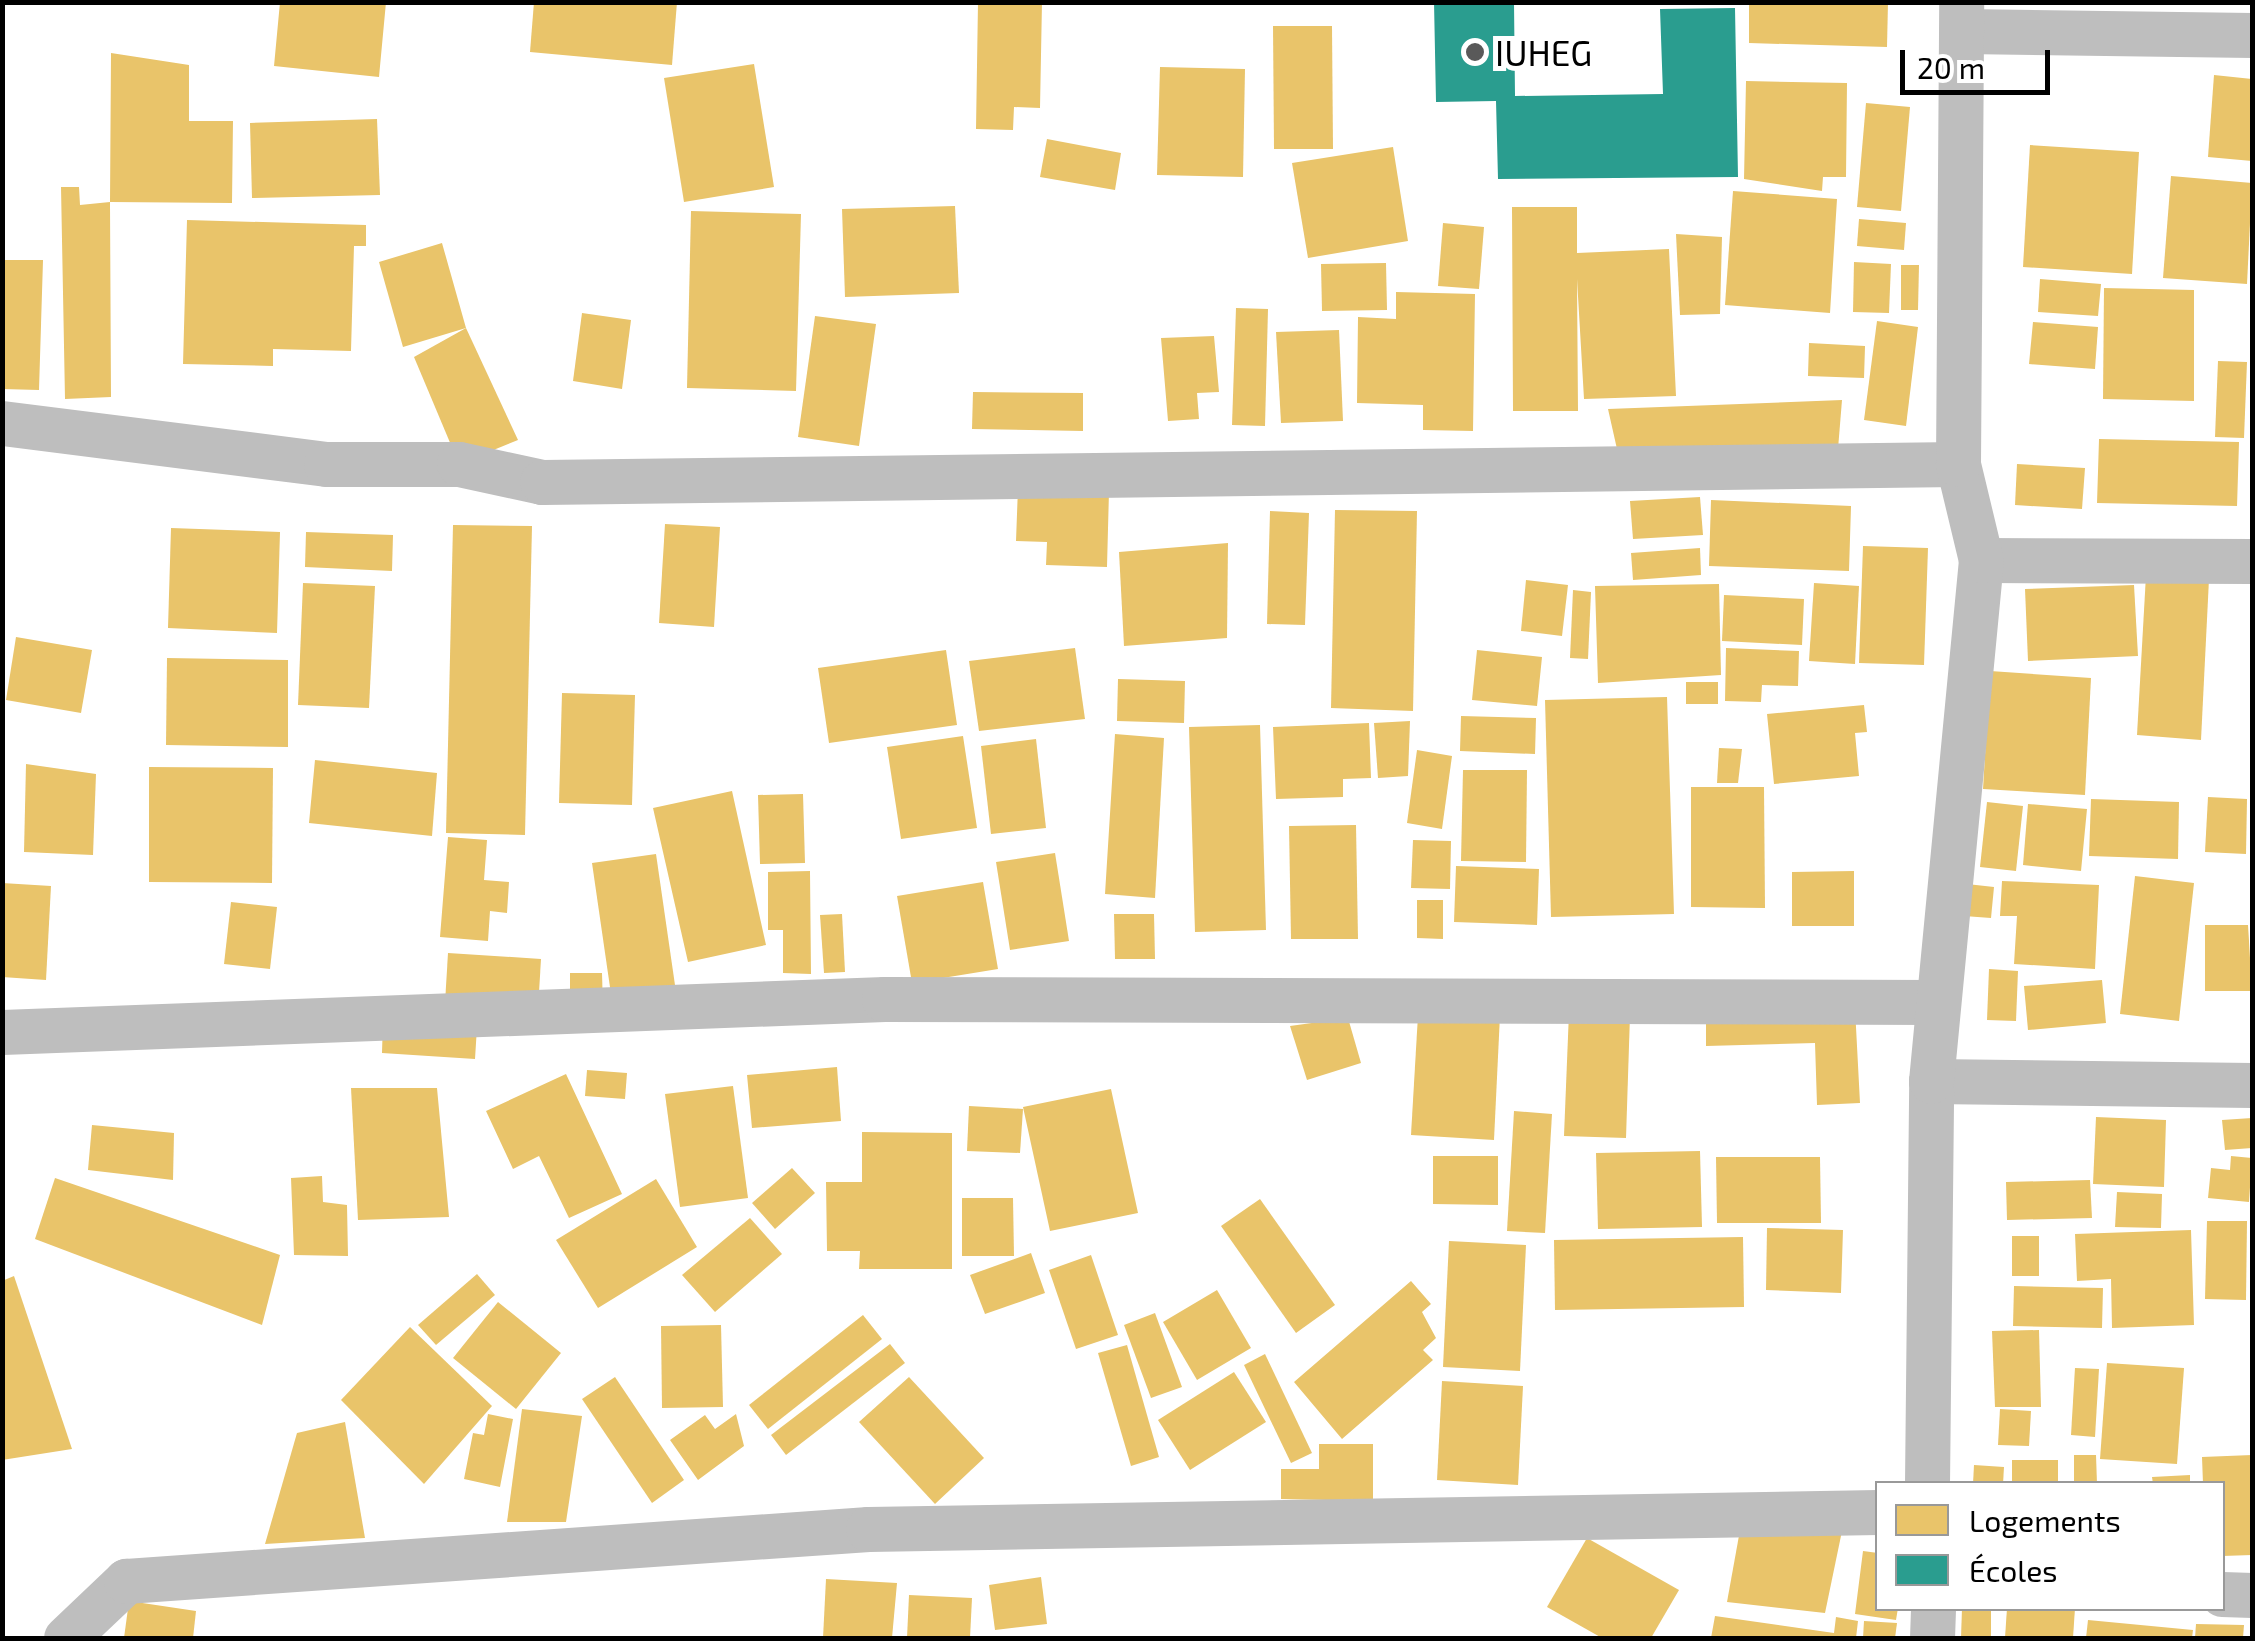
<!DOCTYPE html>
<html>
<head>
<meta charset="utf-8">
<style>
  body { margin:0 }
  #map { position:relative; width:2255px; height:1641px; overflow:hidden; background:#fff; font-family:"Exo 2",sans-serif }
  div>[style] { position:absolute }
  .homes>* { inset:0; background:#e9c46a }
  .schools>* { inset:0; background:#2a9d8f }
  .street>* { height:45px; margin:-22.5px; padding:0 22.5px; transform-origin:22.5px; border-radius:22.5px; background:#bebebe }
  .dots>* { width:28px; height:28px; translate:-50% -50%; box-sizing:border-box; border:5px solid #fff; border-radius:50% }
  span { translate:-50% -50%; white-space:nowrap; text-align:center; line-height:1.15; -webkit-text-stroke:10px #fff; paint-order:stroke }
  .poi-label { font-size:35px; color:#000 }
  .left { translate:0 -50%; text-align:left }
  .frame { position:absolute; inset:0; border:5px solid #000; pointer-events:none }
  .legend { position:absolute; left:1875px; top:1481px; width:350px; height:130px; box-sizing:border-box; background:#fff; border:2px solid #999; margin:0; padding:12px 18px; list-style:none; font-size:30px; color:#000 }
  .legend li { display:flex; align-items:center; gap:20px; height:50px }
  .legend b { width:50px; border:2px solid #999 }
  .scale { position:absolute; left:1900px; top:50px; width:150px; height:45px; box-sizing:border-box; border:5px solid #000; border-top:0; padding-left:12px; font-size:30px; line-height:35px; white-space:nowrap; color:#000; -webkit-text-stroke:8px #fff; paint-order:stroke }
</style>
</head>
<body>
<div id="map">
  <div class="homes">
    <div style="clip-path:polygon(280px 2px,386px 2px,379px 77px,274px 66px)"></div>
    <div style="clip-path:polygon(534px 2px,677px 2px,672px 65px,530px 52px)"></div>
    <div style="clip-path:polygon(978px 2px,1042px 2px,1040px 108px,1014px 107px,1013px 130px,976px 129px)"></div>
    <div style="clip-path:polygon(1749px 2px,1888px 2px,1887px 47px,1749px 43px)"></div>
    <div style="clip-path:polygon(1273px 26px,1332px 26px,1333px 149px,1274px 149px)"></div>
    <div style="clip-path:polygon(111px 53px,189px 65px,189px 121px,233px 121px,232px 203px,110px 202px)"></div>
    <div style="clip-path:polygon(754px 64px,774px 187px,684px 202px,664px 78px)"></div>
    <div style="clip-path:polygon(1160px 67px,1245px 69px,1243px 177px,1157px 175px)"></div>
    <div style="clip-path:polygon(2214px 75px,2252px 79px,2252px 161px,2208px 157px)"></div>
    <div style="clip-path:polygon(1746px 81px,1847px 83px,1846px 177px,1823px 177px,1822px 191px,1744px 179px)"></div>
    <div style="clip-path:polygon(1866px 103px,1910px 107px,1901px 211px,1857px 207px)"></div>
    <div style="clip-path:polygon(377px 119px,380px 195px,252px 198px,250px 123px)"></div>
    <div style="clip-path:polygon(1047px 139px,1121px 153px,1115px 190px,1040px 177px)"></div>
    <div style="clip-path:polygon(2030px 145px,2139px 152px,2132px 274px,2023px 267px)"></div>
    <div style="clip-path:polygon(1393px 147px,1408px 241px,1308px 258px,1292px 163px)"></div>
    <div style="clip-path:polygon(2171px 176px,2252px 183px,2247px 284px,2163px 278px)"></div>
    <div style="clip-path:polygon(61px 187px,79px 187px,80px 205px,110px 202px,111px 397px,65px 399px)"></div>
    <div style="clip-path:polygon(1733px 191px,1837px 199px,1830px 313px,1725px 305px)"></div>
    <div style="clip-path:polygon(955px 206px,959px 293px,845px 297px,842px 209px)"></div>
    <div style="clip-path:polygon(1512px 207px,1577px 207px,1577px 253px,1669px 249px,1676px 396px,1584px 399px,1577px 279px,1578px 411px,1513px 411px)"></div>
    <div style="clip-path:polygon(691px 211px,801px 214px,796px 391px,687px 388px)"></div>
    <div style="clip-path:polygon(1859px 219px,1906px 223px,1904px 250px,1857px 246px)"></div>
    <div style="clip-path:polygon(187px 220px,366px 225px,366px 246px,354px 246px,351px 351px,273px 349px,273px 366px,183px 364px)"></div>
    <div style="clip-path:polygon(1443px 223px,1484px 227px,1479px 289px,1438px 286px)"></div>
    <div style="clip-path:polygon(1676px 234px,1722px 237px,1720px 314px,1680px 315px)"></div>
    <div style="clip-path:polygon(442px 243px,466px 328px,403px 347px,379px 262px)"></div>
    <div style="clip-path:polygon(2px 260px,43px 260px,39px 390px,2px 389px)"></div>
    <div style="clip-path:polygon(1854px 262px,1891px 264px,1889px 313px,1853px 312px)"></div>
    <div style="clip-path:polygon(1386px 263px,1387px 310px,1322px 311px,1321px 264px)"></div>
    <div style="clip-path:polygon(1901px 265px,1919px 265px,1918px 310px,1901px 310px)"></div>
    <div style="clip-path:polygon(2040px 279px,2101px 284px,2098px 316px,2038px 312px)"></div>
    <div style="clip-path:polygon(2104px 288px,2194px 290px,2194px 401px,2103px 399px)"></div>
    <div style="clip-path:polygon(1396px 292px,1475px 294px,1473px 431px,1423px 430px,1423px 405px,1357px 403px,1358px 317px,1396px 319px)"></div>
    <div style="clip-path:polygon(1236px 308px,1268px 309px,1265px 426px,1232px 425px)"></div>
    <div style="clip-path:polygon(582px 313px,631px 320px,622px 389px,573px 381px)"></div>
    <div style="clip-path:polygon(815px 316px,876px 324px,859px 446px,798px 437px)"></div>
    <div style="clip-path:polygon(1877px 321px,1918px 327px,1906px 426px,1864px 420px)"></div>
    <div style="clip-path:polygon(2033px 322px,2098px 327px,2095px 369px,2029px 364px)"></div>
    <div style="clip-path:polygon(466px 328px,518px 440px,459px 464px,414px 357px)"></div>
    <div style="clip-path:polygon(1339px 330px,1343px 421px,1281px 423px,1276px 332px)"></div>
    <div style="clip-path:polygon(1214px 336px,1219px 392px,1197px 393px,1199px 419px,1168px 421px,1161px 338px)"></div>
    <div style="clip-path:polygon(1809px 343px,1865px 346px,1864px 378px,1808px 376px)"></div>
    <div style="clip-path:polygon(2218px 361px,2247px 362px,2244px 438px,2215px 437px)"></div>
    <div style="clip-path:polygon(973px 392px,1083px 393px,1083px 431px,972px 429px)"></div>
    <div style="clip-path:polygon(1842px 400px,1838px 449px,1617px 449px,1608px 409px)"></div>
    <div style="clip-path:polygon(2099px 439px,2239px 442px,2237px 506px,2097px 503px)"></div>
    <div style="clip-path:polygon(2017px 464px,2085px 468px,2082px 509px,2015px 505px)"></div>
    <div style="clip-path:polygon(1018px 487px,1109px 491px,1107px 567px,1046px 565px,1047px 542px,1016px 541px)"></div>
    <div style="clip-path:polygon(1700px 497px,1703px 535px,1633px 539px,1630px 501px)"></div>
    <div style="clip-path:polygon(1711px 500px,1851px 506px,1849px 571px,1709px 566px)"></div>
    <div style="clip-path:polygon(1335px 510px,1417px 511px,1413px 711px,1331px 708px)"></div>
    <div style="clip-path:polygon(1270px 511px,1309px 513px,1305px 625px,1267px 624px)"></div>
    <div style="clip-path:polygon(665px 524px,720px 527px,714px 627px,659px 623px)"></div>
    <div style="clip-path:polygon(453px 525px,532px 526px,525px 835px,446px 833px)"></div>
    <div style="clip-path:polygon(171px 528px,280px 532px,277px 633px,168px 628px)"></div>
    <div style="clip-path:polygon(306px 532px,393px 535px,392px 571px,305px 567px)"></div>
    <div style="clip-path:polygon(1228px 543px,1227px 638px,1124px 646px,1119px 552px)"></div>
    <div style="clip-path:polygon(1863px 546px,1928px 548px,1924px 665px,1859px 663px)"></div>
    <div style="clip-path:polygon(1700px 548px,1701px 575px,1633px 580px,1631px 553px)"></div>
    <div style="clip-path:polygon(2146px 575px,2209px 579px,2201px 740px,2137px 735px)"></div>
    <div style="clip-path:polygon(1526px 580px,1568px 585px,1562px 636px,1521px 631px)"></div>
    <div style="clip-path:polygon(303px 583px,375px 586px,369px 708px,298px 705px)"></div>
    <div style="clip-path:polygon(1814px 583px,1859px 586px,1855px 664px,1809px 661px)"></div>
    <div style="clip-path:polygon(1719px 584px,1721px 675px,1598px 683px,1595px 586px)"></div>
    <div style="clip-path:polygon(2134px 585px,2138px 656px,2028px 661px,2025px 589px)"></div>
    <div style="clip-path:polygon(1573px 590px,1591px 592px,1588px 659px,1570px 658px)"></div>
    <div style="clip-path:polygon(1724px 595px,1804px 599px,1802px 645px,1722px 641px)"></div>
    <div style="clip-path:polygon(16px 637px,92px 650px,81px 713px,6px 700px)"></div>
    <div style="clip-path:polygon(1075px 648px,1085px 719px,979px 731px,969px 661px)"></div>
    <div style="clip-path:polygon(1726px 648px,1799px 651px,1798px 686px,1762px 685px,1761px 702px,1725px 701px)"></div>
    <div style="clip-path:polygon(946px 650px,957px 725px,829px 743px,818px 668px)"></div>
    <div style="clip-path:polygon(1477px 650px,1542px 657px,1537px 706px,1472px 700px)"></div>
    <div style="clip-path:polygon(167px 658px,288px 660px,288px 747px,166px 745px)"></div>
    <div style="clip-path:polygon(1990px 671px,2091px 678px,2085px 795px,1983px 789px)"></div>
    <div style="clip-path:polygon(1118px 679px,1185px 681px,1184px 723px,1117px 721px)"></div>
    <div style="clip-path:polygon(1686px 682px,1718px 682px,1718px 704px,1686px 704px)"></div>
    <div style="clip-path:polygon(562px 693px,635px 695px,632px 805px,559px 803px)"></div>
    <div style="clip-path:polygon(1667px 697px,1674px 914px,1551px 917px,1545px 700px)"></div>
    <div style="clip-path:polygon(1864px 705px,1867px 732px,1855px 733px,1859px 776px,1774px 784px,1767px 714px)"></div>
    <div style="clip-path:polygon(1461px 716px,1536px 718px,1535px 754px,1460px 751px)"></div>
    <div style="clip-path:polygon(1410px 721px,1408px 776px,1378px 778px,1374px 723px)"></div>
    <div style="clip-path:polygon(1369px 723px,1371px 778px,1343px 779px,1343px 797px,1276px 799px,1273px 727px)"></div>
    <div style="clip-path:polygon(1260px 725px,1266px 930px,1195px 932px,1189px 727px)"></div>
    <div style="clip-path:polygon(1115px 734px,1164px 738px,1155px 898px,1105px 894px)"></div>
    <div style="clip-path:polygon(963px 736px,977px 828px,901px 839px,887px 747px)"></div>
    <div style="clip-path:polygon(1036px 739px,1046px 828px,991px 834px,981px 746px)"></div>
    <div style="clip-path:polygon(1719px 748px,1742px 749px,1738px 783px,1717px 783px)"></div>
    <div style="clip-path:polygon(1417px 750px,1452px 756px,1442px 829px,1407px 823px)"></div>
    <div style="clip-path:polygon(315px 760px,437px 773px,432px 836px,309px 823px)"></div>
    <div style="clip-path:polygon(26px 764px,96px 774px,93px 855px,24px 852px)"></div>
    <div style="clip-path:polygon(149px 767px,273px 768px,272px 883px,149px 882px)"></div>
    <div style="clip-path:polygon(1463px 770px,1527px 770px,1526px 862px,1461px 861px)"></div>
    <div style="clip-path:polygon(1691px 787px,1764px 787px,1765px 908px,1691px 907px)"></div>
    <div style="clip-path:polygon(732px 791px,766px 945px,688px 962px,653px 808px)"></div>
    <div style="clip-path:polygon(803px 794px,805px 863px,760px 864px,758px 795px)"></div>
    <div style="clip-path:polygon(2208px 797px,2247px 799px,2246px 854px,2205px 852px)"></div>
    <div style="clip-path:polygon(2091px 799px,2179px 802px,2178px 859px,2089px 856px)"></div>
    <div style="clip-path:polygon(1987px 802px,2023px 806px,2016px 871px,1980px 867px)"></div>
    <div style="clip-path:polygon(2028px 804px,2087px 809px,2081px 871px,2023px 865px)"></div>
    <div style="clip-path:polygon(1356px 825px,1358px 939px,1291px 939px,1289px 826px)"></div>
    <div style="clip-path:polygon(448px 837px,487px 840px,484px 880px,509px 882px,507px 913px,490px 911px,488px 941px,440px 937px)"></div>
    <div style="clip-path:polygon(1413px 840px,1451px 841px,1450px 889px,1411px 888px)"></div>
    <div style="clip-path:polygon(1055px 853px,1069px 941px,1010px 950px,996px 862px)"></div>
    <div style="clip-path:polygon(656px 854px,676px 992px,612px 1001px,592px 863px)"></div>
    <div style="clip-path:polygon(1456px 866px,1539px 869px,1537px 925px,1454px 922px)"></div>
    <div style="clip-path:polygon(810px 871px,811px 974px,783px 973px,783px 930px,768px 930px,768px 872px)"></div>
    <div style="clip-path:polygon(1854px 871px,1854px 926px,1792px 926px,1792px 872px)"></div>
    <div style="clip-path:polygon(2135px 876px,2194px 883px,2179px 1021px,2120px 1014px)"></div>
    <div style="clip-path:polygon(2002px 881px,2099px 885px,2095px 969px,2014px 964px,2017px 916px,2000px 916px)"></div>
    <div style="clip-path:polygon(983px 882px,998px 969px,912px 983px,897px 896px)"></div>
    <div style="clip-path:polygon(2px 883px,51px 886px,46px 980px,2px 977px)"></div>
    <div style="clip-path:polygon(1967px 884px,1994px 887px,1991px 918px,1964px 916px)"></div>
    <div style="clip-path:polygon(1417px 900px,1443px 900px,1443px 939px,1417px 938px)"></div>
    <div style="clip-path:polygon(231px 902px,277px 907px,270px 969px,224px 964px)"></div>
    <div style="clip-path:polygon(842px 914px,845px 972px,824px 973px,820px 915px)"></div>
    <div style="clip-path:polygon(1114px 914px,1154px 914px,1155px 959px,1115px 959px)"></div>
    <div style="clip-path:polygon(2205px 925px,2248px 925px,2252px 991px,2205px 991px)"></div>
    <div style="clip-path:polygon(448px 953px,541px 959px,538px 1009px,445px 1003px)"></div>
    <div style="clip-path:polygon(1989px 969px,2018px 971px,2016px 1021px,1987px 1020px)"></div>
    <div style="clip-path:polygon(570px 973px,602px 973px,603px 1008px,570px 1009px)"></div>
    <div style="clip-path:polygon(2102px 980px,2106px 1023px,2028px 1030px,2024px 986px)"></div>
    <div style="clip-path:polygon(1855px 1008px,1860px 1103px,1817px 1105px,1815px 1043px,1706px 1046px,1706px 1012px)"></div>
    <div style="clip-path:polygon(1569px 1012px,1630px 1015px,1626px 1138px,1564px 1136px)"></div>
    <div style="clip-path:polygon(1418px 1015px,1500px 1015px,1494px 1140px,1411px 1135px)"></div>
    <div style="clip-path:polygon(1348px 1018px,1361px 1063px,1307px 1080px,1290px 1026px)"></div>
    <div style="clip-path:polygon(383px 1020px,477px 1027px,475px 1059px,382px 1053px)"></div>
    <div style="clip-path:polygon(837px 1067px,841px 1121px,752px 1128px,747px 1075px)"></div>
    <div style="clip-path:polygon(587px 1070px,627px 1073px,625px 1099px,585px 1096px)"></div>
    <div style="clip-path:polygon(566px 1074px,622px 1194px,569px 1218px,539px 1156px,513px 1169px,486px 1111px)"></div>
    <div style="clip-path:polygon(733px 1086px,748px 1198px,680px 1207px,665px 1094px)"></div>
    <div style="clip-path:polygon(351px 1088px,437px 1088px,449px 1217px,358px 1220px)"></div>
    <div style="clip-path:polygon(1111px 1089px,1138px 1213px,1050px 1231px,1023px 1107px)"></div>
    <div style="clip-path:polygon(969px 1106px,1023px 1109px,1020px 1153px,967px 1151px)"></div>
    <div style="clip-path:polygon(1514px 1111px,1552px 1114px,1545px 1233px,1507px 1231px)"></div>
    <div style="clip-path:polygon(2096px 1117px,2166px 1120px,2164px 1187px,2093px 1184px)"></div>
    <div style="clip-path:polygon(2252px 1118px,2252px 1148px,2225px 1150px,2222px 1120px)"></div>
    <div style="clip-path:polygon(92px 1125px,174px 1133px,173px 1180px,88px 1170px)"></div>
    <div style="clip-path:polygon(862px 1132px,952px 1133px,952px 1269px,859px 1269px,860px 1251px,827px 1251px,826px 1182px,862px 1182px)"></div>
    <div style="clip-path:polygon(1700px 1151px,1702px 1227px,1598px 1229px,1596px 1153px)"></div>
    <div style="clip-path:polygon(1433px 1156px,1498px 1156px,1498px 1205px,1433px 1204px)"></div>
    <div style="clip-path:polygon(2231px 1156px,2252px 1158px,2249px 1202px,2208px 1198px,2211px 1168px,2230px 1170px)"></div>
    <div style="clip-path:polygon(1716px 1157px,1820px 1157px,1821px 1223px,1717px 1223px)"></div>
    <div style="clip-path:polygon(792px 1168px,815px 1193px,775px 1229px,752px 1203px)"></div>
    <div style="clip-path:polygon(322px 1176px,323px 1202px,347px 1205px,348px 1256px,294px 1255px,291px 1178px)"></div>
    <div style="clip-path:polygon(55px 1178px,280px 1255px,262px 1325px,35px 1239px)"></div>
    <div style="clip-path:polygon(656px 1179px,697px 1247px,598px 1308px,556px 1240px)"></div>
    <div style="clip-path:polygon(2090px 1180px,2092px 1218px,2007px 1220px,2006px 1182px)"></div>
    <div style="clip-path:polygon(2117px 1192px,2162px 1194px,2161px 1228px,2115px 1227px)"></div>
    <div style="clip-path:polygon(962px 1198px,1013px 1198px,1014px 1256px,962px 1256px)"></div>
    <div style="clip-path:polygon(1260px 1199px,1335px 1305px,1296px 1333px,1221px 1226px)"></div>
    <div style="clip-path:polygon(750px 1218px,782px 1254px,715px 1312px,682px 1275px)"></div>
    <div style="clip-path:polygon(2207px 1221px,2247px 1221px,2246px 1300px,2205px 1299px)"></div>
    <div style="clip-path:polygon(1767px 1228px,1843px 1230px,1841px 1293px,1766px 1290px)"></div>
    <div style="clip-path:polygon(2191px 1230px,2194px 1325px,2112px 1328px,2111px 1279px,2077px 1281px,2075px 1234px)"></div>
    <div style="clip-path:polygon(2012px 1236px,2039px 1236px,2039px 1276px,2012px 1276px)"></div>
    <div style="clip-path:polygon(1743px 1237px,1744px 1307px,1555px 1310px,1554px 1240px)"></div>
    <div style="clip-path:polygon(1449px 1241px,1526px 1245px,1520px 1371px,1443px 1367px)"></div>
    <div style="clip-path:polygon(1031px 1253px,1045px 1293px,985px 1314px,970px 1275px)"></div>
    <div style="clip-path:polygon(1091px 1255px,1118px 1335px,1076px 1349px,1049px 1270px)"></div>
    <div style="clip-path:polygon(477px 1274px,495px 1295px,436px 1345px,418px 1325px)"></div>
    <div style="clip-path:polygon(14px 1276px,72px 1449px,2px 1460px,2px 1281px)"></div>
    <div style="clip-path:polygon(1411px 1281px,1431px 1304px,1422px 1312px,1436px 1338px,1423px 1350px,1433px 1360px,1342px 1439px,1294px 1382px)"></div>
    <div style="clip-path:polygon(2014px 1286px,2103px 1288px,2102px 1328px,2013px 1326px)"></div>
    <div style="clip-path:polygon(1217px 1290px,1251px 1348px,1197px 1380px,1163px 1322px)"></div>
    <div style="clip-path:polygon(498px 1302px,561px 1353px,516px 1409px,453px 1358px)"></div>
    <div style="clip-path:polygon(1155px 1313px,1182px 1387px,1151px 1398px,1124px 1325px)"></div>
    <div style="clip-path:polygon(863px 1315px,882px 1339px,768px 1429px,749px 1405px)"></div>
    <div style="clip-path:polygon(721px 1325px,723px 1407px,662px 1408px,661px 1326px)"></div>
    <div style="clip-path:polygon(410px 1327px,492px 1406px,424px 1484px,341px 1400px)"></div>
    <div style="clip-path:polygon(2039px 1330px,2041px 1407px,1995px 1407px,1992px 1331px)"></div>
    <div style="clip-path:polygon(890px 1344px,905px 1363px,786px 1455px,771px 1435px)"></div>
    <div style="clip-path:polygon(1127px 1345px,1159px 1457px,1131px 1466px,1098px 1353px)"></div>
    <div style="clip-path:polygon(1265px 1354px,1312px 1453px,1291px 1463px,1244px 1365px)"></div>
    <div style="clip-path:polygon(2107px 1363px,2184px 1368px,2177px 1464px,2100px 1459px)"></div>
    <div style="clip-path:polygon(2075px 1368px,2099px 1369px,2095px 1437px,2071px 1435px)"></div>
    <div style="clip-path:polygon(1234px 1372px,1266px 1422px,1190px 1470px,1158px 1420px)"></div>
    <div style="clip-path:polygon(615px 1377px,684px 1480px,652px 1503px,582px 1399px)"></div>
    <div style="clip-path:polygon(909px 1377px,984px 1458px,935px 1504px,859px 1422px)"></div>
    <div style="clip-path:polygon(1442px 1381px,1523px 1386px,1518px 1485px,1437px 1480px)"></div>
    <div style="clip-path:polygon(522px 1409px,582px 1416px,566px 1522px,507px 1522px)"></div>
    <div style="clip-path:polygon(2000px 1409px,2031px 1411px,2029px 1446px,1998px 1445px)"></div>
    <div style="clip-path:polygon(488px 1414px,513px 1419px,500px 1487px,464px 1479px,473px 1433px,484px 1435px)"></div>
    <div style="clip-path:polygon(736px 1414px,744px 1446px,698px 1480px,670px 1440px,705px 1415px,715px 1429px)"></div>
    <div style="clip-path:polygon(345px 1422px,365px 1538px,265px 1544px,297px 1433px)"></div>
    <div style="clip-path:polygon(1319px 1444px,1373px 1444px,1373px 1501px,1281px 1499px,1281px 1469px,1319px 1469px)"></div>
    <div style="clip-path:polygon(2074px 1455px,2096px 1455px,2097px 1484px,2074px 1484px)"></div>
    <div style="clip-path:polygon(2252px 1455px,2252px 1555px,2222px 1556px,2222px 1484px,2203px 1484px,2202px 1457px)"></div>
    <div style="clip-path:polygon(2012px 1460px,2058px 1460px,2058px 1484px,2012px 1484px)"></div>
    <div style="clip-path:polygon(1974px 1465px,2004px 1467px,2003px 1484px,1973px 1484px)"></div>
    <div style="clip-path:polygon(2190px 1475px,2190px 1484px,2153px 1484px,2152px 1477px)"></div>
    <div style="clip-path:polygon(1742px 1519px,1842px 1531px,1825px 1613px,1727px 1602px)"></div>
    <div style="clip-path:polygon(1587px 1538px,1679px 1590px,1651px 1638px,1602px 1638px,1547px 1607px)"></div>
    <div style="clip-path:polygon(1863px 1551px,1878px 1553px,1878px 1608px,1898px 1608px,1896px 1620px,1855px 1614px)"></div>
    <div style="clip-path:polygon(1041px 1577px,1047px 1624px,995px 1630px,989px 1585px)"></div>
    <div style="clip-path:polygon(826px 1579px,897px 1583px,892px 1638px,823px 1638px)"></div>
    <div style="clip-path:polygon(909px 1595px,972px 1598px,970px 1638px,907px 1638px)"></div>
    <div style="clip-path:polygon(129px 1601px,196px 1611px,193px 1638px,124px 1638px)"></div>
    <div style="clip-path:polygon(1962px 1608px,1991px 1608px,1991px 1638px,1961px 1638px)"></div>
    <div style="clip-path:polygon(2007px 1608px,2075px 1608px,2073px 1638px,2005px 1638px)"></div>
    <div style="clip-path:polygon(1715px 1616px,1834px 1633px,1836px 1617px,1858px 1621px,1856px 1638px,1711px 1638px)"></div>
    <div style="clip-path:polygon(2088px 1620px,2193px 1630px,2192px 1638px,2086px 1638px)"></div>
    <div style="clip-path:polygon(1864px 1621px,1897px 1623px,1895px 1638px,1863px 1638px)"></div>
    <div style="clip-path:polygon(2196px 1624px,2244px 1625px,2243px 1638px,2195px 1638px)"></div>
  </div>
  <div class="schools">
    <div style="clip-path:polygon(1434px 2px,1514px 2px,1515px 96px,1663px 94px,1660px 9px,1735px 8px,1738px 177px,1498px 179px,1496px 101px,1436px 102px)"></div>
  </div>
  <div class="street">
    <div style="left:1963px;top:31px;width:289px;rotate:0.8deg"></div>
    <div style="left:2px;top:423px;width:327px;rotate:7.2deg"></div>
    <div style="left:326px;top:464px;width:133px"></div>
    <div style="left:459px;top:464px;width:85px;rotate:12.2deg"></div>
    <div style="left:542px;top:482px;width:1416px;rotate:-0.73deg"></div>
    <div style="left:1981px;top:560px;width:271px;rotate:0.2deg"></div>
    <div style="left:2px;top:1032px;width:883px;rotate:-2.14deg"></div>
    <div style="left:884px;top:999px;width:1054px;rotate:0.16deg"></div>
    <div style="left:1931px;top:1081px;width:321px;rotate:0.7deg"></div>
    <div style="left:1927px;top:1484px;width:403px;rotate:-89.4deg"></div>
    <div style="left:1931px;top:1081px;width:523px;rotate:-84.52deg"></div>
    <div style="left:1981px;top:560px;width:99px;rotate:-103.5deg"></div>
    <div style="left:1958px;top:464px;width:462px;rotate:-89.6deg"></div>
    <div style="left:2222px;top:1594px;width:30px;rotate:2deg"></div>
    <div style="left:66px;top:1638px;width:83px;rotate:-43.5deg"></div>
    <div style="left:126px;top:1581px;width:744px;rotate:-4.01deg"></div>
    <div style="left:868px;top:1529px;width:1010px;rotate:-0.96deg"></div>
    <div style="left:1932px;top:1638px;width:30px;rotate:-88deg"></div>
  </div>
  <div class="dots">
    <div style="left:1475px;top:52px;background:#595959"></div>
  </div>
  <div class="poi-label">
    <span class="left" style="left:1495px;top:52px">IUHEG</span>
  </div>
  <div class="frame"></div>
  <ul class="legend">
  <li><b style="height:28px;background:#e9c46a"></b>Logements</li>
  <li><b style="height:28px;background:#2a9d8f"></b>Écoles</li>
  </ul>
  <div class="scale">20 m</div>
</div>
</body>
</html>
